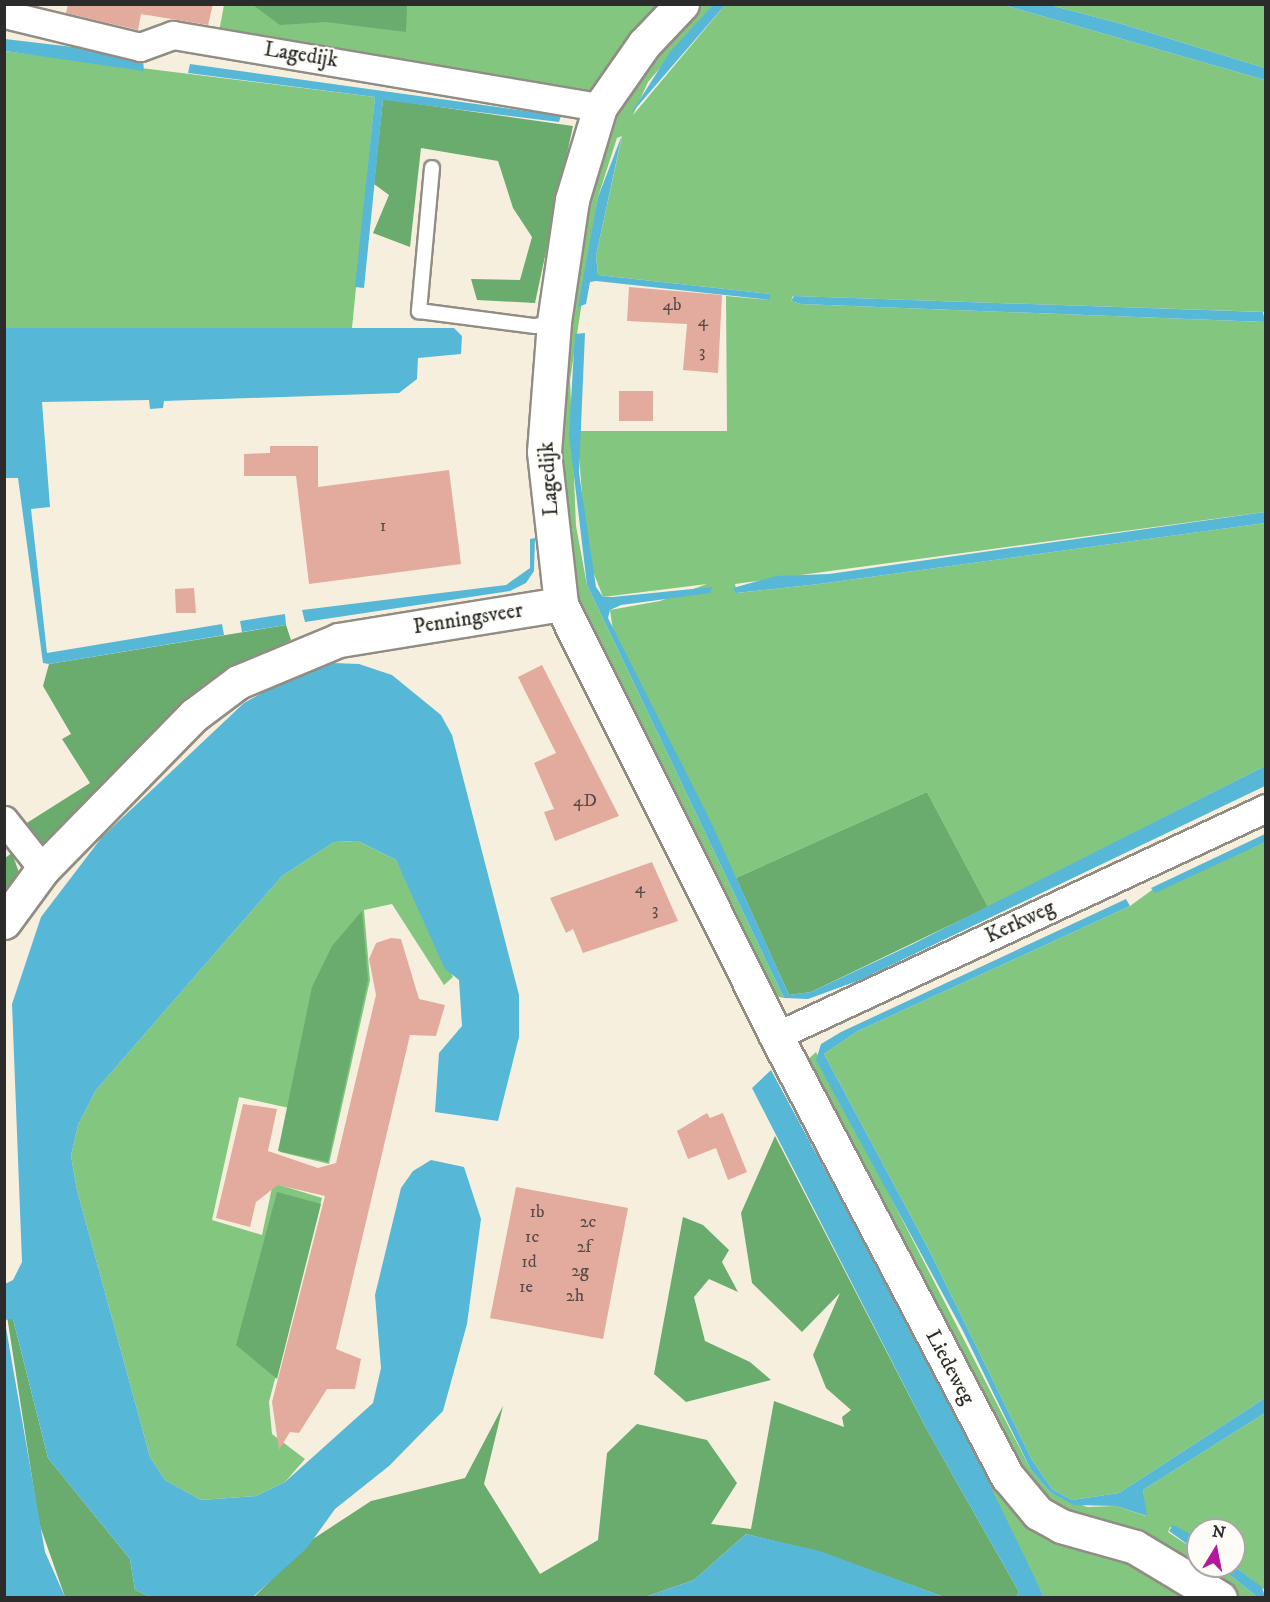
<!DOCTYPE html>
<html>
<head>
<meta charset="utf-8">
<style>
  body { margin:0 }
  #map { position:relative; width:1270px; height:1602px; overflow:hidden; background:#f7efdd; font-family:"IM FELL DW Pica",serif }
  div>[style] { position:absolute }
  .green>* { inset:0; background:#83c680 }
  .forest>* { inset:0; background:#6aab6e }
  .water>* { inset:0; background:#57b7d6 }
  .building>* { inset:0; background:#e2ab9d }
  .roads { filter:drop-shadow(2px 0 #918d84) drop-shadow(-2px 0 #918d84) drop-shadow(0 2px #918d84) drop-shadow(0 -2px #918d84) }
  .service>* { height:14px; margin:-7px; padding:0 7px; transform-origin:7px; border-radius:7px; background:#fff }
  .minor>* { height:27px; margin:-13.5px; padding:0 13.5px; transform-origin:13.5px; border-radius:13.5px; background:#fff }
  .tertiary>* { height:33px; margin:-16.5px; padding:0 16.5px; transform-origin:16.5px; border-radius:16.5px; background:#fff }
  span { translate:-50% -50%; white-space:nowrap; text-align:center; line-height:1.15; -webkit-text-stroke:4.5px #fdfcf7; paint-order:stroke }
  .number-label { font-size:18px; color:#594b48 }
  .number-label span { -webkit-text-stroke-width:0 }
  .street-label { font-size:21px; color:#2b2b2b }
  .frame { position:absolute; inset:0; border:6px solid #2b2b2b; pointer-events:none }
  .north { position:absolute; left:1186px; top:1518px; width:60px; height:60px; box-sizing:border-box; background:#fdfcf7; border:2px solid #a9a8a5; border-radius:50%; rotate:10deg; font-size:16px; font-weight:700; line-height:24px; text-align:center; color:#2b2b2b }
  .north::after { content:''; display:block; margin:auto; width:21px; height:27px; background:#b5179e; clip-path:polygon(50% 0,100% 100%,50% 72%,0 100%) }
</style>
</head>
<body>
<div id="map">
  <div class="green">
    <div style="clip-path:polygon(224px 5px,667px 5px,594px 95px,218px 37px)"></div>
    <div style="clip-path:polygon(696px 5px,714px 5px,648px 82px,633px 115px,725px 5px,1004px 5px,1265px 80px,1265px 312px,793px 296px,791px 301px,801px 304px,1265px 322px,1265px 512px,735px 584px,737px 593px,819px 584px,1265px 523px,1265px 766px,988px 907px,927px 792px,736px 878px,614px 638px,610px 610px,660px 601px,707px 584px,603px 597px,587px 556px,577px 431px,727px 431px,726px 296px,770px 300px,770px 294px,598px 275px,596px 256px,622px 136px,617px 138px,598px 197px,570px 380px,576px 526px,587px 585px,784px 998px,766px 994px,571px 589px,562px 525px,557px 382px,594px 157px,632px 76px)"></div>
    <div style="clip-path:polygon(1050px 5px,1265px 5px,1265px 68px,1122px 24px)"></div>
    <div style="clip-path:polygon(4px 51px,375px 97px,352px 328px,5px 328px)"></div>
    <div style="clip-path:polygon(358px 841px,396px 860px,453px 977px,444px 985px,392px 904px,364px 910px,370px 980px,329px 1164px,280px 1152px,289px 1108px,239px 1097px,212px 1220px,262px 1235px,273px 1183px,322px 1198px,269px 1402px,272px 1434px,305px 1459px,285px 1482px,256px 1496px,201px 1500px,165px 1480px,150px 1457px,77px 1190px,71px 1156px,78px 1125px,96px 1090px,282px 876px,334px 842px)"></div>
    <div style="clip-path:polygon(1265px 842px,1265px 1398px,1119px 1493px,1072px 1500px,1052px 1489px,1032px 1460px,929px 1250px,824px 1054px,858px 1031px,1130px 906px,1152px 890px)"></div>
    <div style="clip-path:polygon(816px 1052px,1031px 1470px,1050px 1492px,1087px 1507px,1116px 1506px,1146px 1516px,1143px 1490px,1265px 1413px,1265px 1590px,1234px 1566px,1234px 1530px,1198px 1530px,1198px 1538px,1170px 1527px,1168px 1532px,1198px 1552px,1198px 1566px,1219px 1566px,1257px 1597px,1233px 1597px,1034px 1493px,804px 1063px)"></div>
    <div style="clip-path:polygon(812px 1139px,991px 1471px,1200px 1597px,1044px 1597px)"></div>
  </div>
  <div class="forest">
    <div style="clip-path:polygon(407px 4px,406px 32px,326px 22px,280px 25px,253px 5px)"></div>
    <div style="clip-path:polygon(383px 99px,573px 126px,535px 303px,477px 300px,471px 279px,520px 280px,532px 237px,513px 208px,498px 161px,421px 148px,410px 247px,373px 233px,389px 195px,374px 184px)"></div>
    <div style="clip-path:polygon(286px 625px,291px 640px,244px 663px,44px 847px,22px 826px,90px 783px,62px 739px,71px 734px,43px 686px,49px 664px)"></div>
    <div style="clip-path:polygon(927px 792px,988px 907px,811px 992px,789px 995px,736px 878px)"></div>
    <div style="clip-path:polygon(12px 853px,21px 878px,5px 900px,5px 858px)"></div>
    <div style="clip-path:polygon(362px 911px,368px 980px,328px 1162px,278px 1151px,312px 987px,332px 946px)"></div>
    <div style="clip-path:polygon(775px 1136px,926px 1428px,1019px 1592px,1016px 1597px,944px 1597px,820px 1552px,746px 1534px,694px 1580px,645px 1597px,253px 1598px,313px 1539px,371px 1501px,465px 1478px,503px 1406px,484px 1484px,540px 1574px,598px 1540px,607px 1453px,637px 1424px,707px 1440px,737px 1483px,711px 1524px,751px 1529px,774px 1401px,844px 1427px,842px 1417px,851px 1410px,826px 1388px,813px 1355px,840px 1293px,802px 1332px,752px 1283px,741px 1213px)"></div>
    <div style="clip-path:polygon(277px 1192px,321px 1204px,277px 1379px,236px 1345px)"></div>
    <div style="clip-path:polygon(683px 1217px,703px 1225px,729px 1250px,722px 1262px,738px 1292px,709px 1279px,694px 1297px,705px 1341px,750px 1362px,771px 1380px,686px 1402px,654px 1374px)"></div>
    <div style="clip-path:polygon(7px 1316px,13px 1319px,48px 1458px,130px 1559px,135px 1590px,151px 1597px,65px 1597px,39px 1523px)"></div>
  </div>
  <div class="water">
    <div style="clip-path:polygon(714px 4px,725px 5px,630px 115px,670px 52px)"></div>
    <div style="clip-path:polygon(1004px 5px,1050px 5px,1122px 24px,1265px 68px,1265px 80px)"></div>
    <div style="clip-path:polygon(5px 39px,107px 51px,143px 60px,144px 71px,5px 51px)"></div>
    <div style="clip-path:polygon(190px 64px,561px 116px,559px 122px,383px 100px,364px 288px,355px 287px,375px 97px,188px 73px)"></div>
    <div style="clip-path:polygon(622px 135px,596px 256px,598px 275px,770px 294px,770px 300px,596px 281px,590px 282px,586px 304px,578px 307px,598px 197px)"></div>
    <div style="clip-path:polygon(794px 296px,1263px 312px,1265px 322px,801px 304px,791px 301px)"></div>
    <div style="clip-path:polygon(4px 328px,454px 328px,462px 336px,461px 354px,418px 358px,417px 379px,399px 393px,164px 401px,163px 408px,150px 409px,149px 400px,42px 402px,50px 507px,31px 509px,47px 653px,222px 624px,224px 635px,49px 664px,43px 663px,18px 478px,5px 478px)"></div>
    <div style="clip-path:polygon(585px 333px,579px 473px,596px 587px,603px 597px,613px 597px,712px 587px,710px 593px,621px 605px,610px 610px,608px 618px,711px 822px,789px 995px,811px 992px,911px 945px,1265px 766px,1265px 786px,860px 980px,808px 999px,784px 998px,587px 585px,569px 434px,575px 334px)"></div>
    <div style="clip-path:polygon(1265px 512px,1265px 523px,819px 584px,736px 593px,733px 588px,776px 576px,829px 574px)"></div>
    <div style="clip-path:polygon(535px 538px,534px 571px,526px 583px,510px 591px,305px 622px,302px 610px,506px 585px,530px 568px,530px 539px)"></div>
    <div style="clip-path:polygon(285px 614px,286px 625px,242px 632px,240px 621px)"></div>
    <div style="clip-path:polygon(333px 663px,359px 664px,392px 675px,441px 715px,452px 735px,519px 995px,519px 1037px,498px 1121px,435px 1112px,439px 1053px,462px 1026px,459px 980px,445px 969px,396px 860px,358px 841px,334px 842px,282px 876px,96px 1090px,78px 1125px,71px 1156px,77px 1190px,150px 1457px,165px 1480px,201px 1500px,256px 1496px,285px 1482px,373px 1403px,381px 1368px,375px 1295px,401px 1188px,413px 1171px,431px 1160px,464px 1167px,481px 1219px,467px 1324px,443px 1411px,389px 1466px,335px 1509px,307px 1548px,253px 1597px,151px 1597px,135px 1590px,130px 1559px,48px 1458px,13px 1319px,5px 1320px,5px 1284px,13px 1280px,22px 1262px,12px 1004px,41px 917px,102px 837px,244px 703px,301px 671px)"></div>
    <div style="clip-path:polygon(1265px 834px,1265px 842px,1155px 893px,1151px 888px)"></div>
    <div style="clip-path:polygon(1126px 899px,1130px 906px,858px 1031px,824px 1054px,929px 1250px,1032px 1460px,1052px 1489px,1072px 1500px,1119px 1493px,1265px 1398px,1265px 1413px,1143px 1490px,1147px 1516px,1116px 1506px,1074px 1505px,1050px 1492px,1031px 1470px,963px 1331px,816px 1060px,821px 1044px,841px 1032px)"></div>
    <div style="clip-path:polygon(771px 1070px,943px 1388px,1044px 1597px,1016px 1597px,1019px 1592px,926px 1428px,752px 1088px)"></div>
    <div style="clip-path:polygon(5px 1322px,45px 1552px,65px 1597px,5px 1597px)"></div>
    <div style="clip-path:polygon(1173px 1525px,1198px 1538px,1198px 1552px,1169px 1531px)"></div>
    <div style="clip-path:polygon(746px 1534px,820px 1551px,944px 1597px,645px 1597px,694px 1580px)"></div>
    <div style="clip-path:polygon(1219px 1566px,1234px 1566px,1262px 1587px,1265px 1597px,1257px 1597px)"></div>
  </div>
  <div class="building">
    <div style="clip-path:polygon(68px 4px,213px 4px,208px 25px,141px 14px,138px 30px,66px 13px)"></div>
    <div style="clip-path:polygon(629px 287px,722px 295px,718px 373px,683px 370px,687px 324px,627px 321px)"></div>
    <div style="clip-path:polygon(619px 391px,653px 391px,653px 421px,619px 421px)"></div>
    <div style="clip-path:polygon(270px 446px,318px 446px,318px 487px,449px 470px,461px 564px,309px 584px,296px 476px,244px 476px,244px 454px,270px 453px)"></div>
    <div style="clip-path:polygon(194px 588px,196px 613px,176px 613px,175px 589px)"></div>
    <div style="clip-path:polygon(542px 665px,619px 816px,555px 841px,544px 812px,554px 809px,534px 763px,556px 753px,518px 677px)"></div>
    <div style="clip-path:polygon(652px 862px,678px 921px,583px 953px,573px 929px,566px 933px,550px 898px)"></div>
    <div style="clip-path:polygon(391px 938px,401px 939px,419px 999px,445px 1005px,436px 1036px,410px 1035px,336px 1349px,361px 1359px,355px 1389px,327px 1389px,299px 1433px,290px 1432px,279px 1450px,272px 1402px,325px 1196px,278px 1185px,256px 1202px,250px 1227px,216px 1218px,243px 1104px,277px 1109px,268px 1151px,318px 1168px,336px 1163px,376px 995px,369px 959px,376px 943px)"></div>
    <div style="clip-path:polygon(707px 1113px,710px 1118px,723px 1113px,747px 1172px,728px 1180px,716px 1148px,688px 1159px,677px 1131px)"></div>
    <div style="clip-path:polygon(516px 1187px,628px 1208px,603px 1339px,490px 1318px)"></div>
  </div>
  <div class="roads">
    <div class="service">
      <div style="left:432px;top:168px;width:144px;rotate:95.2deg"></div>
      <div style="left:419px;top:311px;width:117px;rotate:7.4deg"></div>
      <div style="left:535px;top:326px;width:19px;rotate:-12deg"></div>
    </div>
    <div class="minor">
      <div style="left:4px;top:14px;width:140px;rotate:13.6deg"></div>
      <div style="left:140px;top:47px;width:35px;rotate:-20deg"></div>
      <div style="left:173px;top:35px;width:433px;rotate:9.6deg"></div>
      <div style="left:4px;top:820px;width:63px;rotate:51.5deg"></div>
      <div style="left:776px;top:1036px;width:540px;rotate:-24.95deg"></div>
    </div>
    <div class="tertiary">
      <div style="left:682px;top:4px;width:55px;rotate:133.5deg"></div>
      <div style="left:644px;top:44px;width:77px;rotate:124.9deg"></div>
      <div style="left:600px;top:107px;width:97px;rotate:106.8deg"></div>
      <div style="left:572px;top:200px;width:123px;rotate:98.4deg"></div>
      <div style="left:554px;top:322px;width:130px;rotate:94.4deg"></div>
      <div style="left:544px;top:452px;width:153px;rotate:83.6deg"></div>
      <div style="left:561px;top:604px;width:483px;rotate:63.5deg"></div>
      <div style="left:776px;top:1036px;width:498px;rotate:62.3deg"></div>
      <div style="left:1008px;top:1477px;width:47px;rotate:50.2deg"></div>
      <div style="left:1038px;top:1513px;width:26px;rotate:29deg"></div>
      <div style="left:1061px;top:1526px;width:77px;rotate:15.8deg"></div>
      <div style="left:1135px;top:1547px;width:99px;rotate:31deg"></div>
      <div style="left:4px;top:922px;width:66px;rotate:-53.7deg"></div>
      <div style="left:43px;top:869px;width:216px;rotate:-45.6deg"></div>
      <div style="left:194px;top:715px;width:55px;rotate:-36.9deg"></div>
      <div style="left:238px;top:682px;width:109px;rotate:-22.6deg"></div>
      <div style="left:339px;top:640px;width:225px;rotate:-9.2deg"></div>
    </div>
  </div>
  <div class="number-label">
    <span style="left:672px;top:305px">4b</span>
    <span style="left:703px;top:321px">4</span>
    <span style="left:702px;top:352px">3</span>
    <span style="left:383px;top:526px">1</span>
    <span style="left:585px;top:801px">4D</span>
    <span style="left:640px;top:888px">4</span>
    <span style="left:655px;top:910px">3</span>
    <span style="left:537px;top:1212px">1b</span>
    <span style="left:588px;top:1222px">2c</span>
    <span style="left:532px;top:1237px">1c</span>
    <span style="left:584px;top:1247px">2f</span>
    <span style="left:529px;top:1262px">1d</span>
    <span style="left:580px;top:1271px">2g</span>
    <span style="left:526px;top:1287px">1e</span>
    <span style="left:575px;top:1296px">2h</span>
  </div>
  <div class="street-label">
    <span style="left:301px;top:55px;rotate:9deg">Lagedijk</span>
    <span style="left:549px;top:479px;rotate:-94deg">Lagedijk</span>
    <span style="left:468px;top:619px;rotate:-9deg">Penningsveer</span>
    <span style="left:1020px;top:922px;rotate:-25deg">Kerkweg</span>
    <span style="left:950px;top:1367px;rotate:62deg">Liedeweg</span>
  </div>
  <div class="frame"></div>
  <div class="north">N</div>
</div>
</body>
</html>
